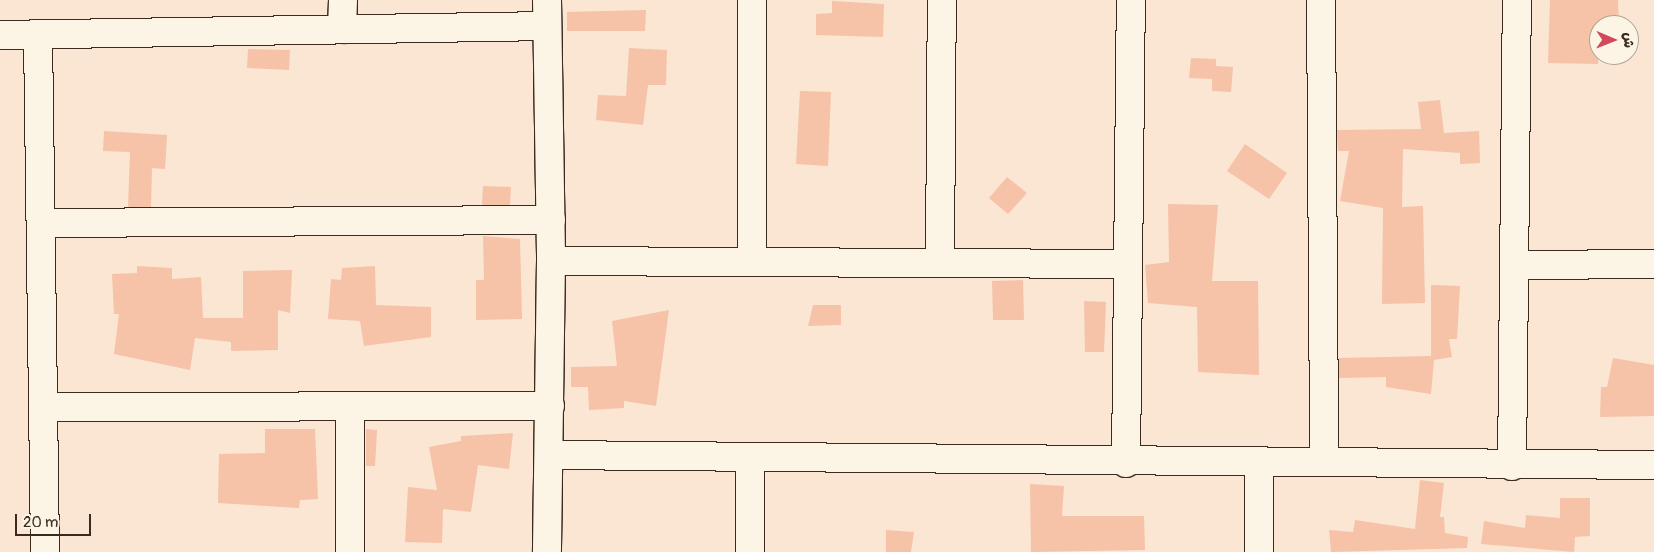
<!DOCTYPE html>
<html>
<head>
<meta charset="utf-8">
<style>
  body { margin:0 }
  #map { position:relative; width:1654px; height:552px; overflow:hidden; background:#fae6d3; font-family:Pangolin,"Playpen Sans Arabic",sans-serif }
  div>[style] { position:absolute }
  .building>* { inset:0; background:#f6c2a8 }
  .roads { filter:drop-shadow(1px 0 #3b2a1e) drop-shadow(-1px 0 #3b2a1e) drop-shadow(0 1px #3b2a1e) drop-shadow(0 -1px #3b2a1e) }
  .minor>* { height:28px; margin:-14px; padding:0 14px; transform-origin:14px; border-radius:14px; background:#fcf5e5 }
  span { translate:-50% -50%; white-space:nowrap; text-align:center; line-height:1.15; -webkit-text-stroke:4.5px #fcf5e5; paint-order:stroke }
  .north { position:absolute; left:1589px; top:15px; width:50px; height:50px; box-sizing:border-box; background:#fcf5e5; border:1px solid #afa495; border-radius:50%; rotate:91deg; font-size:14px; font-weight:700; line-height:20px; text-align:center; color:#3b2a1e }
  .north::after { content:''; display:block; margin:auto; width:18px; height:22px; background:#d1495b; clip-path:polygon(50% 0,100% 100%,50% 72%,0 100%) }
  .scale { position:absolute; left:15px; top:514px; width:76px; height:22px; box-sizing:border-box; border:2px solid #3b2a1e; border-top:0; padding-left:6px; font-size:15px; line-height:18px; white-space:nowrap; color:#3b2a1e; -webkit-text-stroke:4px #fcf5e5; paint-order:stroke }
</style>
</head>
<body>
<div id="map">
  <div class="building">
    <div style="clip-path:polygon(1550px 0,1618px 0,1619px 25px,1599px 25px,1598px 64px,1548px 63px)"></div>
    <div style="clip-path:polygon(832px 1px,884px 4px,883px 37px,816px 35px,816px 14px,832px 13px)"></div>
    <div style="clip-path:polygon(646px 10px,645px 31px,567px 31px,567px 12px)"></div>
    <div style="clip-path:polygon(629px 48px,667px 50px,666px 85px,648px 85px,643px 125px,596px 120px,598px 95px,626px 96px)"></div>
    <div style="clip-path:polygon(248px 49px,290px 50px,289px 70px,247px 68px)"></div>
    <div style="clip-path:polygon(1191px 58px,1216px 59px,1216px 66px,1233px 67px,1231px 92px,1212px 91px,1212px 79px,1189px 78px)"></div>
    <div style="clip-path:polygon(800px 91px,831px 92px,828px 166px,796px 164px)"></div>
    <div style="clip-path:polygon(1440px 100px,1444px 133px,1479px 131px,1480px 163px,1460px 164px,1460px 153px,1403px 149px,1402px 207px,1423px 206px,1425px 303px,1382px 304px,1383px 208px,1340px 201px,1349px 151px,1338px 151px,1337px 130px,1421px 129px,1418px 102px)"></div>
    <div style="clip-path:polygon(104px 131px,167px 135px,165px 169px,152px 168px,151px 207px,128px 207px,130px 152px,103px 151px)"></div>
    <div style="clip-path:polygon(1245px 144px,1287px 173px,1269px 199px,1227px 171px)"></div>
    <div style="clip-path:polygon(1007px 177px,1027px 193px,1008px 214px,989px 198px)"></div>
    <div style="clip-path:polygon(483px 186px,511px 187px,510px 205px,482px 205px)"></div>
    <div style="clip-path:polygon(1168px 204px,1218px 205px,1212px 281px,1258px 281px,1259px 375px,1198px 372px,1197px 307px,1148px 303px,1145px 265px,1169px 262px)"></div>
    <div style="clip-path:polygon(483px 236px,520px 239px,522px 319px,476px 320px,476px 280px,484px 280px)"></div>
    <div style="clip-path:polygon(137px 266px,172px 268px,172px 279px,201px 277px,203px 318px,243px 318px,243px 271px,292px 270px,290px 313px,278px 310px,278px 350px,231px 351px,231px 342px,195px 338px,190px 370px,114px 354px,119px 314px,114px 314px,112px 274px,137px 273px)"></div>
    <div style="clip-path:polygon(375px 266px,376px 305px,431px 307px,431px 337px,364px 346px,360px 321px,328px 319px,331px 279px,341px 280px,342px 268px)"></div>
    <div style="clip-path:polygon(1023px 280px,1024px 320px,993px 320px,992px 281px)"></div>
    <div style="clip-path:polygon(1431px 285px,1460px 286px,1457px 339px,1449px 339px,1452px 357px,1434px 360px,1431px 394px,1386px 387px,1386px 377px,1339px 378px,1339px 358px,1431px 356px)"></div>
    <div style="clip-path:polygon(1084px 301px,1106px 302px,1104px 352px,1085px 352px)"></div>
    <div style="clip-path:polygon(813px 305px,841px 305px,841px 325px,808px 326px)"></div>
    <div style="clip-path:polygon(669px 310px,656px 406px,624px 401px,624px 408px,589px 410px,588px 387px,571px 387px,571px 367px,617px 366px,612px 321px)"></div>
    <div style="clip-path:polygon(1613px 358px,1654px 365px,1654px 416px,1600px 417px,1601px 387px,1607px 387px)"></div>
    <div style="clip-path:polygon(265px 429px,315px 429px,318px 499px,300px 500px,299px 508px,218px 503px,219px 454px,265px 453px)"></div>
    <div style="clip-path:polygon(366px 429px,377px 430px,375px 466px,366px 466px)"></div>
    <div style="clip-path:polygon(513px 433px,509px 469px,478px 465px,471px 512px,443px 509px,442px 543px,405px 542px,408px 487px,437px 490px,429px 447px,461px 441px,461px 436px)"></div>
    <div style="clip-path:polygon(1420px 480px,1444px 483px,1440px 517px,1444px 517px,1445px 533px,1468px 537px,1467px 548px,1331px 552px,1329px 530px,1353px 532px,1355px 520px,1415px 529px)"></div>
    <div style="clip-path:polygon(1030px 484px,1064px 486px,1062px 516px,1144px 516px,1145px 550px,1031px 552px)"></div>
    <div style="clip-path:polygon(1560px 498px,1590px 498px,1590px 536px,1575px 537px,1574px 552px,1481px 544px,1484px 521px,1525px 528px,1526px 515px,1560px 518px)"></div>
    <div style="clip-path:polygon(886px 530px,914px 532px,911px 552px,886px 552px)"></div>
  </div>
  <div class="roads">
    <div class="minor">
      <div style="left:547px;top:0;width:261px;rotate:89.1deg"></div>
      <div style="left:551px;top:261px;width:291px;rotate:90.8deg"></div>
      <div style="left:1321px;top:0;width:462px;rotate:89.6deg"></div>
      <div style="left:342px;top:29px;width:29px;rotate:-88deg"></div>
      <div style="left:0;top:35px;width:547px;rotate:-0.94deg"></div>
      <div style="left:38px;top:35px;width:517px;rotate:89.22deg"></div>
      <div style="left:42px;top:223px;width:509px;rotate:-0.34deg"></div>
      <div style="left:940px;top:260px;width:260px;rotate:-89.6deg"></div>
      <div style="left:551px;top:261px;width:576px;rotate:0.3deg"></div>
      <div style="left:752px;top:261px;width:261px;rotate:-90deg"></div>
      <div style="left:1517px;top:265px;width:137px;rotate:-0.4deg"></div>
      <div style="left:45px;top:407px;width:505px;rotate:-0.11deg"></div>
      <div style="left:549px;top:455px;width:1105px;rotate:0.52deg"></div>
      <div style="left:1126px;top:463px;width:463px;rotate:-89.4deg"></div>
      <div style="left:1512px;top:466px;width:466px;rotate:-89.4deg"></div>
      <div style="left:350px;top:552px;width:143px;rotate:-90deg"></div>
      <div style="left:750px;top:552px;width:94px;rotate:-90deg"></div>
      <div style="left:1259px;top:552px;width:90px;rotate:-90deg"></div>
    </div>
  </div>
  <div class="north">ش</div>
  <div class="scale">20 m</div>
</div>
</body>
</html>
